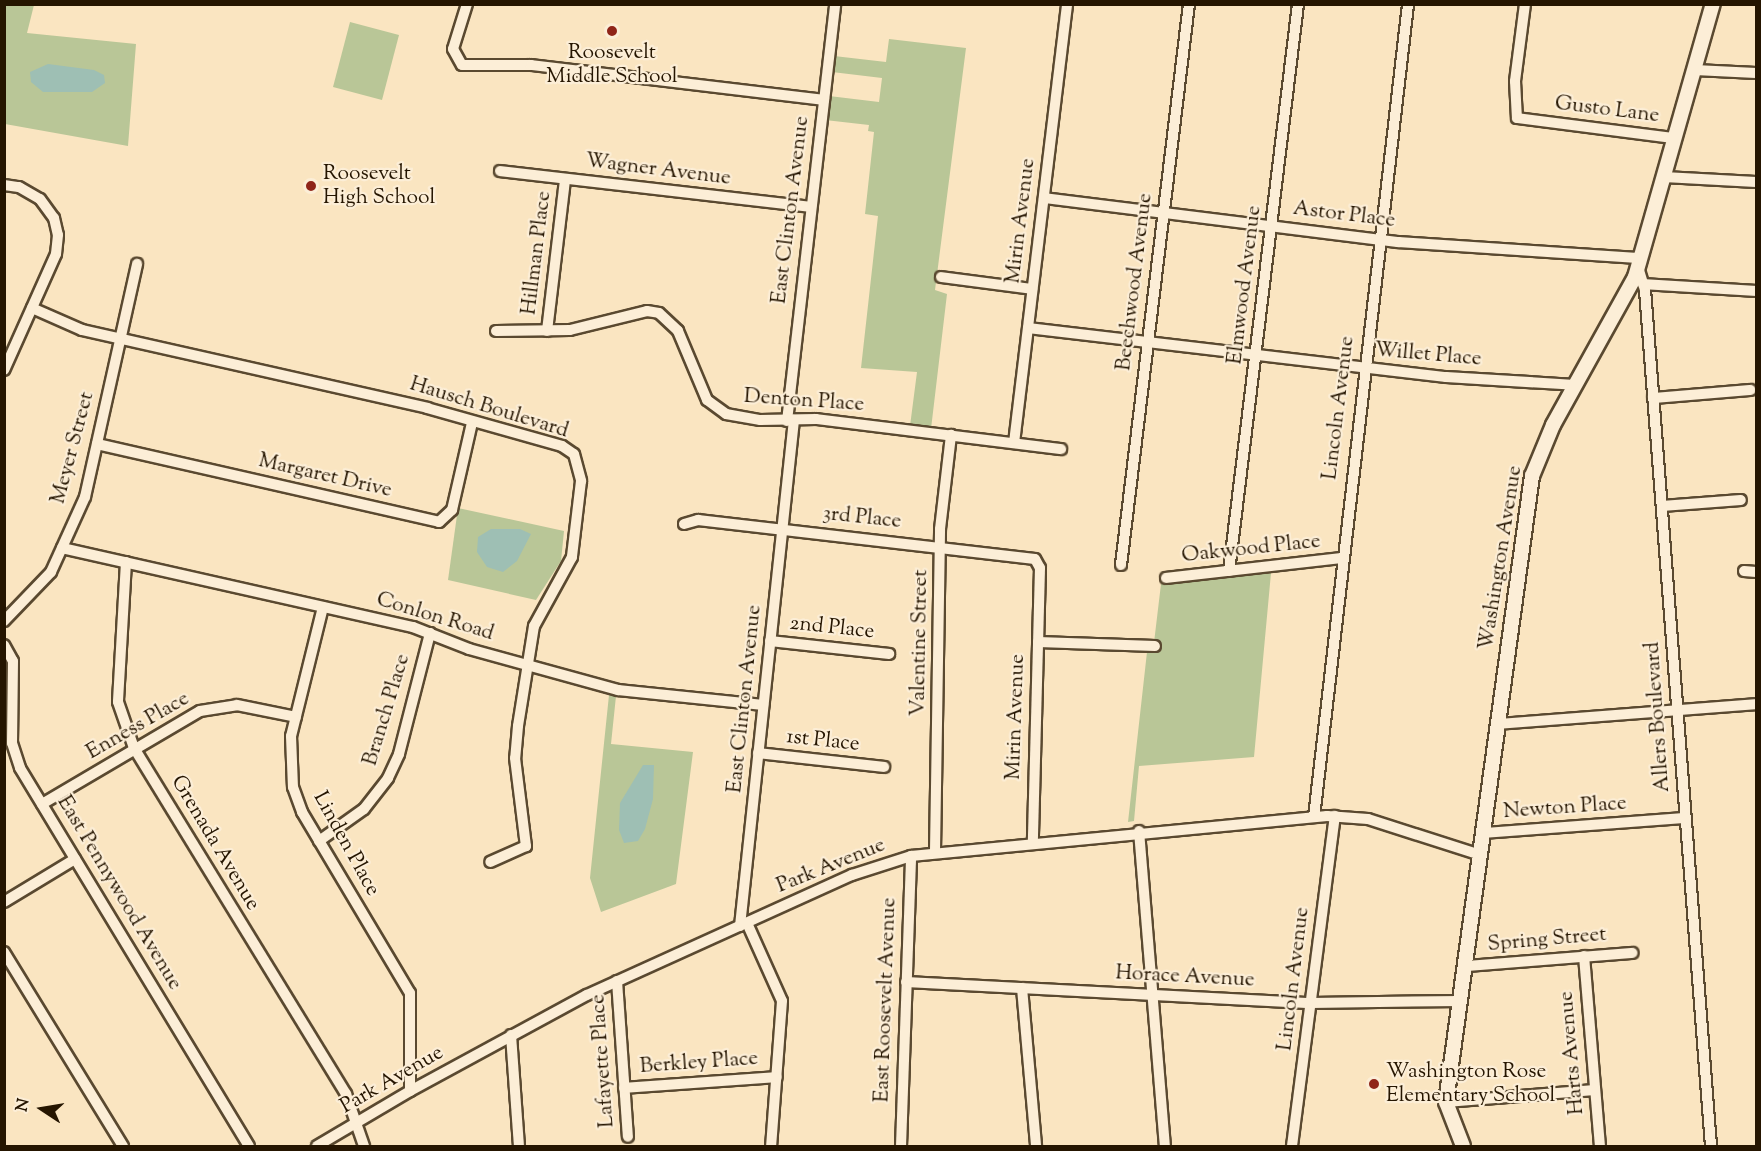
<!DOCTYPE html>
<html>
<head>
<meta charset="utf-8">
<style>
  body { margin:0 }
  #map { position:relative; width:1761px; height:1151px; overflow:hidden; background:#fae5c1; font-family:"Sorts Mill Goudy",serif }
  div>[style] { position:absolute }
  .green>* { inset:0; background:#b9c697 }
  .water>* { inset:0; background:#9ebfb4 }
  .roads { filter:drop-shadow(2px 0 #5a4930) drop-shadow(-2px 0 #5a4930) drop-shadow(0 2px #5a4930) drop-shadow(0 -2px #5a4930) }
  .minor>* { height:10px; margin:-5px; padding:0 5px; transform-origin:5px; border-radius:5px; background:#fceed7 }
  .tertiary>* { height:14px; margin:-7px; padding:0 7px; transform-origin:7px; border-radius:7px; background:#fceed7 }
  .dots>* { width:16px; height:16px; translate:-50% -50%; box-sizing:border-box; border:3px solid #fceed7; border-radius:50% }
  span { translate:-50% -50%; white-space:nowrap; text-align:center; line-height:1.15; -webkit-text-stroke:4.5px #fceed7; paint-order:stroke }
  .poi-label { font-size:21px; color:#251500 }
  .left { translate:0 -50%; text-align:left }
  .street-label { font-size:21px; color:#251500 }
  .frame { position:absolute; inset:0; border:6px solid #251500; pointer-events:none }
  .north { position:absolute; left:12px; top:1079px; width:60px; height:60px; -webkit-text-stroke:4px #fceed7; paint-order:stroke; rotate:282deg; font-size:16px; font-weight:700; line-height:24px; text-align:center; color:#251500 }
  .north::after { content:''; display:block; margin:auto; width:21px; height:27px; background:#251500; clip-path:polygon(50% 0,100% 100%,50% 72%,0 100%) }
</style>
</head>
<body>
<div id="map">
  <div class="green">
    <div style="clip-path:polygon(4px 5px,34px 5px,27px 33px,136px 44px,128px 146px,5px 124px)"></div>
    <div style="clip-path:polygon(350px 22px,399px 35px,382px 100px,333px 87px)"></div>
    <div style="clip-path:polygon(889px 39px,966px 48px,935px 290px,947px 294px,931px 429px,910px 426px,917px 372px,861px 368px,878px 216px,865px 214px,874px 132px,868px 131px,869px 125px,825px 120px,829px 96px,879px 102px,882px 78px,832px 72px,834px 56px,886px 62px)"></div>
    <div style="clip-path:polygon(458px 508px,564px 531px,561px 561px,536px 600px,448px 580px)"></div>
    <div style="clip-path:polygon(1271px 573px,1254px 757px,1139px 766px,1134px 821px,1128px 822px,1147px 652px,1153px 651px,1161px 584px)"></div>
    <div style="clip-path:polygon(609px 695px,616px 696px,611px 744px,693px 752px,676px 884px,601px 912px,590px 878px)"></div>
  </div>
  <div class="water">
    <div style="clip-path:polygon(48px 64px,94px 70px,104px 75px,105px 83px,92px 92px,43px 92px,31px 82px,30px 72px)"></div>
    <div style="clip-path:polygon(491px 529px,520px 529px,531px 534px,517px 561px,503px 572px,487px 567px,477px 552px,478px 537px)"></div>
    <div style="clip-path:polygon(643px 765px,654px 765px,653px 799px,645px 829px,638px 841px,624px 843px,619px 830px,620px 803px)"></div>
  </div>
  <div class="roads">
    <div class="minor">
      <div style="left:467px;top:4px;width:47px;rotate:107.3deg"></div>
      <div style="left:453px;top:49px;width:18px;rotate:61deg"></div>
      <div style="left:462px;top:65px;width:69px"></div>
      <div style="left:531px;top:65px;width:295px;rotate:6.8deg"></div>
      <div style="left:1525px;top:4px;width:78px;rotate:97.4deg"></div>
      <div style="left:1515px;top:81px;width:37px;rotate:87deg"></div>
      <div style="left:1517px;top:118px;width:158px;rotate:7.3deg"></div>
      <div style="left:1695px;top:70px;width:61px;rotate:2.8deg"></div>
      <div style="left:500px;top:171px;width:313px;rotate:6.6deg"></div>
      <div style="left:1664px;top:177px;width:92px;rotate:3.1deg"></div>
      <div style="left:4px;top:185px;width:15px;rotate:8deg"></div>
      <div style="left:19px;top:187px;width:24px;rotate:30deg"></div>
      <div style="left:40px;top:199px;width:24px;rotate:54deg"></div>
      <div style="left:54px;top:218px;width:17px;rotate:77deg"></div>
      <div style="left:58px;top:235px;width:19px;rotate:96deg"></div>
      <div style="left:56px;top:254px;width:127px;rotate:114.1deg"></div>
      <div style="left:1044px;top:198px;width:357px;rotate:7.1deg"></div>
      <div style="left:1398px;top:242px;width:244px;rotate:3.8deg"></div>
      <div style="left:1638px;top:267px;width:24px;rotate:73deg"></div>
      <div style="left:1645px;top:290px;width:859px;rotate:85.59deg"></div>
      <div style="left:941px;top:277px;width:92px;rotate:7.5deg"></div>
      <div style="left:1643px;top:284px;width:113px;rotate:3.5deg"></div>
      <div style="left:32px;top:308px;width:55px;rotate:23.7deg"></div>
      <div style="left:82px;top:330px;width:354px;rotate:12.7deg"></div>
      <div style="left:427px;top:408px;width:140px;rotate:15.7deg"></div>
      <div style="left:562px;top:446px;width:14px;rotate:34deg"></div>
      <div style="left:574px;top:454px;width:28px;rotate:75deg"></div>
      <div style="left:581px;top:481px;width:77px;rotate:96.8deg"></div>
      <div style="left:572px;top:557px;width:79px;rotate:118.8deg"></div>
      <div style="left:534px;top:626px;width:101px;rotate:99.1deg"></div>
      <div style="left:518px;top:726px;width:32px;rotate:95deg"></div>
      <div style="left:515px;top:758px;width:89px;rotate:82.9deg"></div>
      <div style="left:526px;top:846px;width:39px;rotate:156deg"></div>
      <div style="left:1028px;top:328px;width:421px;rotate:6.7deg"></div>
      <div style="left:1446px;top:377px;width:129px;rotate:3.5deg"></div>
      <div style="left:496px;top:331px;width:74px;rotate:-0.8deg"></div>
      <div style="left:570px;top:330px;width:79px;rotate:-13.9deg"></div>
      <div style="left:647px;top:311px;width:12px;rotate:9deg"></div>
      <div style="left:659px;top:313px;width:26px;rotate:43deg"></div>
      <div style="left:678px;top:331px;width:75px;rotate:67.2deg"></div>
      <div style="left:707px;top:400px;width:24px;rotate:36deg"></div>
      <div style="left:726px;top:414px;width:35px;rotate:10deg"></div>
      <div style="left:760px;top:420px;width:56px;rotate:-1deg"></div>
      <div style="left:816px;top:419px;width:247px;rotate:7deg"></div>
      <div style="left:547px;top:331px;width:153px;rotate:-83.2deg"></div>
      <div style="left:1653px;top:398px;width:98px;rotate:-4.7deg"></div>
      <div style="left:787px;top:421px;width:420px;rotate:-83.4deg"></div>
      <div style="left:1014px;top:443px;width:442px;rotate:-83.1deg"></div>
      <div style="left:97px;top:444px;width:351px;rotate:12.8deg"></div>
      <div style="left:439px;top:522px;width:18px;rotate:-43deg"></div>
      <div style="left:452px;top:510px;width:89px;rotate:-77.1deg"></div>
      <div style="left:1662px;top:506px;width:79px;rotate:-4.3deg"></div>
      <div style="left:684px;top:524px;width:15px;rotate:-16deg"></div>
      <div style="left:698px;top:520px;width:339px;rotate:6.6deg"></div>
      <div style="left:1035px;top:559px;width:10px;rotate:61deg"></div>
      <div style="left:1040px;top:568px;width:273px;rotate:91.5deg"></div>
      <div style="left:62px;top:548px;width:360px;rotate:12.7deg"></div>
      <div style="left:413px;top:627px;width:60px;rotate:21.4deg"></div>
      <div style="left:469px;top:649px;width:155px;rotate:15.4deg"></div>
      <div style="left:618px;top:690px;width:146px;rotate:5.9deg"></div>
      <div style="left:126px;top:562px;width:140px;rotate:93.3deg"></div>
      <div style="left:118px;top:702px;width:49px;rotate:70.8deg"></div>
      <div style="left:134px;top:748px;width:406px;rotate:58.5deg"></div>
      <div style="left:346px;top:1094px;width:55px;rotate:70.9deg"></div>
      <div style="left:1121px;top:565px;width:565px;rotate:-83.09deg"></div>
      <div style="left:1229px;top:571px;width:571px;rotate:-83.06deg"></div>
      <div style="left:1744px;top:571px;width:12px;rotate:5deg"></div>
      <div style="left:1166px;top:578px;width:176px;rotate:-6.5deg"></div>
      <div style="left:323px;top:607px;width:133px;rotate:103.9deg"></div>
      <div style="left:291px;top:736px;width:51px;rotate:87.8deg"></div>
      <div style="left:293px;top:787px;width:27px;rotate:70deg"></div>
      <div style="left:302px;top:812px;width:211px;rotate:59.2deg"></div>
      <div style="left:410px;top:993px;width:98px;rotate:90deg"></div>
      <div style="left:4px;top:621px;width:68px;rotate:-46.2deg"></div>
      <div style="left:51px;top:572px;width:82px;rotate:-65.6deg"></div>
      <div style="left:85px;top:497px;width:239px;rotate:-77.4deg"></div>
      <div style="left:770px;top:641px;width:120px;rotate:6.2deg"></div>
      <div style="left:1038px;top:642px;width:117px;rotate:2deg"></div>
      <div style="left:4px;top:645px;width:18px;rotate:61deg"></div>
      <div style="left:13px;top:661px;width:82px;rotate:90.7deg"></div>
      <div style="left:12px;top:743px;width:26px;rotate:72deg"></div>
      <div style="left:20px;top:768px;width:442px;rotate:58.8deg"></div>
      <div style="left:1498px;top:724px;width:259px;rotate:-4.4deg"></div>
      <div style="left:758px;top:753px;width:127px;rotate:6.3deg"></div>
      <div style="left:42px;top:804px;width:183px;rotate:-30.5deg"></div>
      <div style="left:200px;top:711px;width:37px;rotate:-9deg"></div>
      <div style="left:237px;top:705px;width:60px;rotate:11.5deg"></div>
      <div style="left:1314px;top:817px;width:818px;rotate:-83.4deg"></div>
      <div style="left:1139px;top:831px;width:316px;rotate:85.3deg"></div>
      <div style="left:1484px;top:833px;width:202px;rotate:-4.3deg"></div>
      <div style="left:319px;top:841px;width:55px;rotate:-35.4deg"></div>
      <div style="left:364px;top:809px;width:39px;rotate:-52deg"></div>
      <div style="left:388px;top:778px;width:26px;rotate:-65deg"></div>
      <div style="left:399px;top:754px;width:125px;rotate:-75.6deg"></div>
      <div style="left:935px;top:851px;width:322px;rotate:-89.1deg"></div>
      <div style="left:940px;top:529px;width:95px;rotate:-83.3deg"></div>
      <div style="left:4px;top:902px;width:83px;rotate:-31.2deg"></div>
      <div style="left:747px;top:923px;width:85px;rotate:65.8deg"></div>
      <div style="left:782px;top:1001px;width:145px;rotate:94.3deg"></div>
      <div style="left:740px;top:926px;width:509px;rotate:-83.91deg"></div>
      <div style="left:4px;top:952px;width:228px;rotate:58.5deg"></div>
      <div style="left:1584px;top:956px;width:191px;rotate:85.2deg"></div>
      <div style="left:1466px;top:966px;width:167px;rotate:-4.5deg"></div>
      <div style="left:617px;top:981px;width:156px;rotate:86deg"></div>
      <div style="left:906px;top:982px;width:406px;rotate:3deg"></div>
      <div style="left:1311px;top:1003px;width:150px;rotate:-0.8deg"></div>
      <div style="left:1022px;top:988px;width:159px;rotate:84.9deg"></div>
      <div style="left:511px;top:1035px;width:111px;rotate:85.9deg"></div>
      <div style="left:624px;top:1088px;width:153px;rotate:-4.1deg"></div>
      <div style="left:1446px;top:1102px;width:149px;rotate:-4.6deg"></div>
      <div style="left:317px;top:1146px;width:108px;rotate:-30.6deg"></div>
      <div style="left:410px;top:1091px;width:201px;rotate:-28.5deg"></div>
      <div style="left:587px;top:995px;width:291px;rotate:-24.4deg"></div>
      <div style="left:852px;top:875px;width:62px;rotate:-17.9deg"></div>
      <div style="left:911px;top:856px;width:418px;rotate:-5.5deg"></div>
      <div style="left:1327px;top:816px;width:41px;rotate:4.2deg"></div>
      <div style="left:1368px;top:819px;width:119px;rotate:17.7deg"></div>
      <div style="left:901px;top:1146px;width:290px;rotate:-88deg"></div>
      <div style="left:1292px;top:1146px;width:333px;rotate:-82.6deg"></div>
    </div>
    <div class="tertiary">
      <div style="left:1463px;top:1146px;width:47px;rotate:-111.1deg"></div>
      <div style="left:1446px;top:1102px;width:632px;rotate:-82.18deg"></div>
      <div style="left:1532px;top:476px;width:55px;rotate:-67.6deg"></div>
      <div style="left:1553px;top:425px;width:169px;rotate:-61deg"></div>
      <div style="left:1635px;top:277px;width:284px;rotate:-74.1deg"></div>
    </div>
  </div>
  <div class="dots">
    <div style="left:612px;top:31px;background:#8f2418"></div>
    <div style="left:311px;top:186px;background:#8f2418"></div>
    <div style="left:1374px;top:1084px;background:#8f2418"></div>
  </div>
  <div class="poi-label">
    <span style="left:612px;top:65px">Roosevelt<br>Middle School</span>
    <span class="left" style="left:323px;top:186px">Roosevelt<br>High School</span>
    <span class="left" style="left:1386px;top:1084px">Washington Rose<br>Elementary School</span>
  </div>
  <div class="street-label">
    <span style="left:1607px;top:110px;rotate:7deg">Gusto Lane</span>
    <span style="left:658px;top:170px;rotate:7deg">Wagner Avenue</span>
    <span style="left:791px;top:210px;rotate:-83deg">East Clinton Avenue</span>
    <span style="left:1344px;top:215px;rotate:7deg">Astor Place</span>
    <span style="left:1021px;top:221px;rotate:-83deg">Mirin Avenue</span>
    <span style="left:537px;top:253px;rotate:-83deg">Hillman Place</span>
    <span style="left:1135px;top:282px;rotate:-83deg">Beechwood Avenue</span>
    <span style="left:1245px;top:285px;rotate:-83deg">Elmwood Avenue</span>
    <span style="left:1428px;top:355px;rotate:5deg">Willet Place</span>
    <span style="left:804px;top:401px;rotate:4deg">Denton Place</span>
    <span style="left:489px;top:408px;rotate:17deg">Hausch Boulevard</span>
    <span style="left:1339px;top:408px;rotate:-83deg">Lincoln Avenue</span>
    <span style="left:73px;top:448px;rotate:-75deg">Meyer Street</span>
    <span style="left:325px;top:476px;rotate:13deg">Margaret Drive</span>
    <span style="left:862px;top:518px;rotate:6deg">3rd Place</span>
    <span style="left:1251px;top:549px;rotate:-6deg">Oakwood Place</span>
    <span style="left:1501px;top:558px;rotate:-81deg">Washington Avenue</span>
    <span style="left:435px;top:617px;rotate:17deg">Conlon Road</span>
    <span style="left:832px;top:628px;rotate:6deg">2nd Place</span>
    <span style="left:920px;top:643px;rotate:-89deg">Valentine Street</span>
    <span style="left:745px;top:699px;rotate:-84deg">East Clinton Avenue</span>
    <span style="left:387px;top:710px;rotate:-73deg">Branch Place</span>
    <span style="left:1016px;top:717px;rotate:-88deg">Mirin Avenue</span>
    <span style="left:1658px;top:717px;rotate:-94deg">Allers Boulevard</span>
    <span style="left:138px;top:726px;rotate:-30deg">Enness Place</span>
    <span style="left:823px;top:741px;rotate:6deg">1st Place</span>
    <span style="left:1565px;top:808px;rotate:-4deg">Newton Place</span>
    <span style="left:215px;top:843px;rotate:59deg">Grenada Avenue</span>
    <span style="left:346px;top:844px;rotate:61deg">Linden Place</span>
    <span style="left:831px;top:866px;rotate:-22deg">Park Avenue</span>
    <span style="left:119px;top:893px;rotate:59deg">East Pennywood Avenue</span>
    <span style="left:1547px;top:940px;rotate:-5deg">Spring Street</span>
    <span style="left:1185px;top:977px;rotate:3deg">Horace Avenue</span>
    <span style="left:1294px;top:979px;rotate:-83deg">Lincoln Avenue</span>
    <span style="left:886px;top:1000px;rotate:-88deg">East Roosevelt Avenue</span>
    <span style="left:1572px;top:1053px;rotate:-95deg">Harts Avenue</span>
    <span style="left:603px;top:1061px;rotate:-94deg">Lafayette Place</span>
    <span style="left:699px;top:1063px;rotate:-4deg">Berkley Place</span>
    <span style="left:392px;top:1080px;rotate:-30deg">Park Avenue</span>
  </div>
  <div class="frame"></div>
  <div class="north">N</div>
</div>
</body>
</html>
